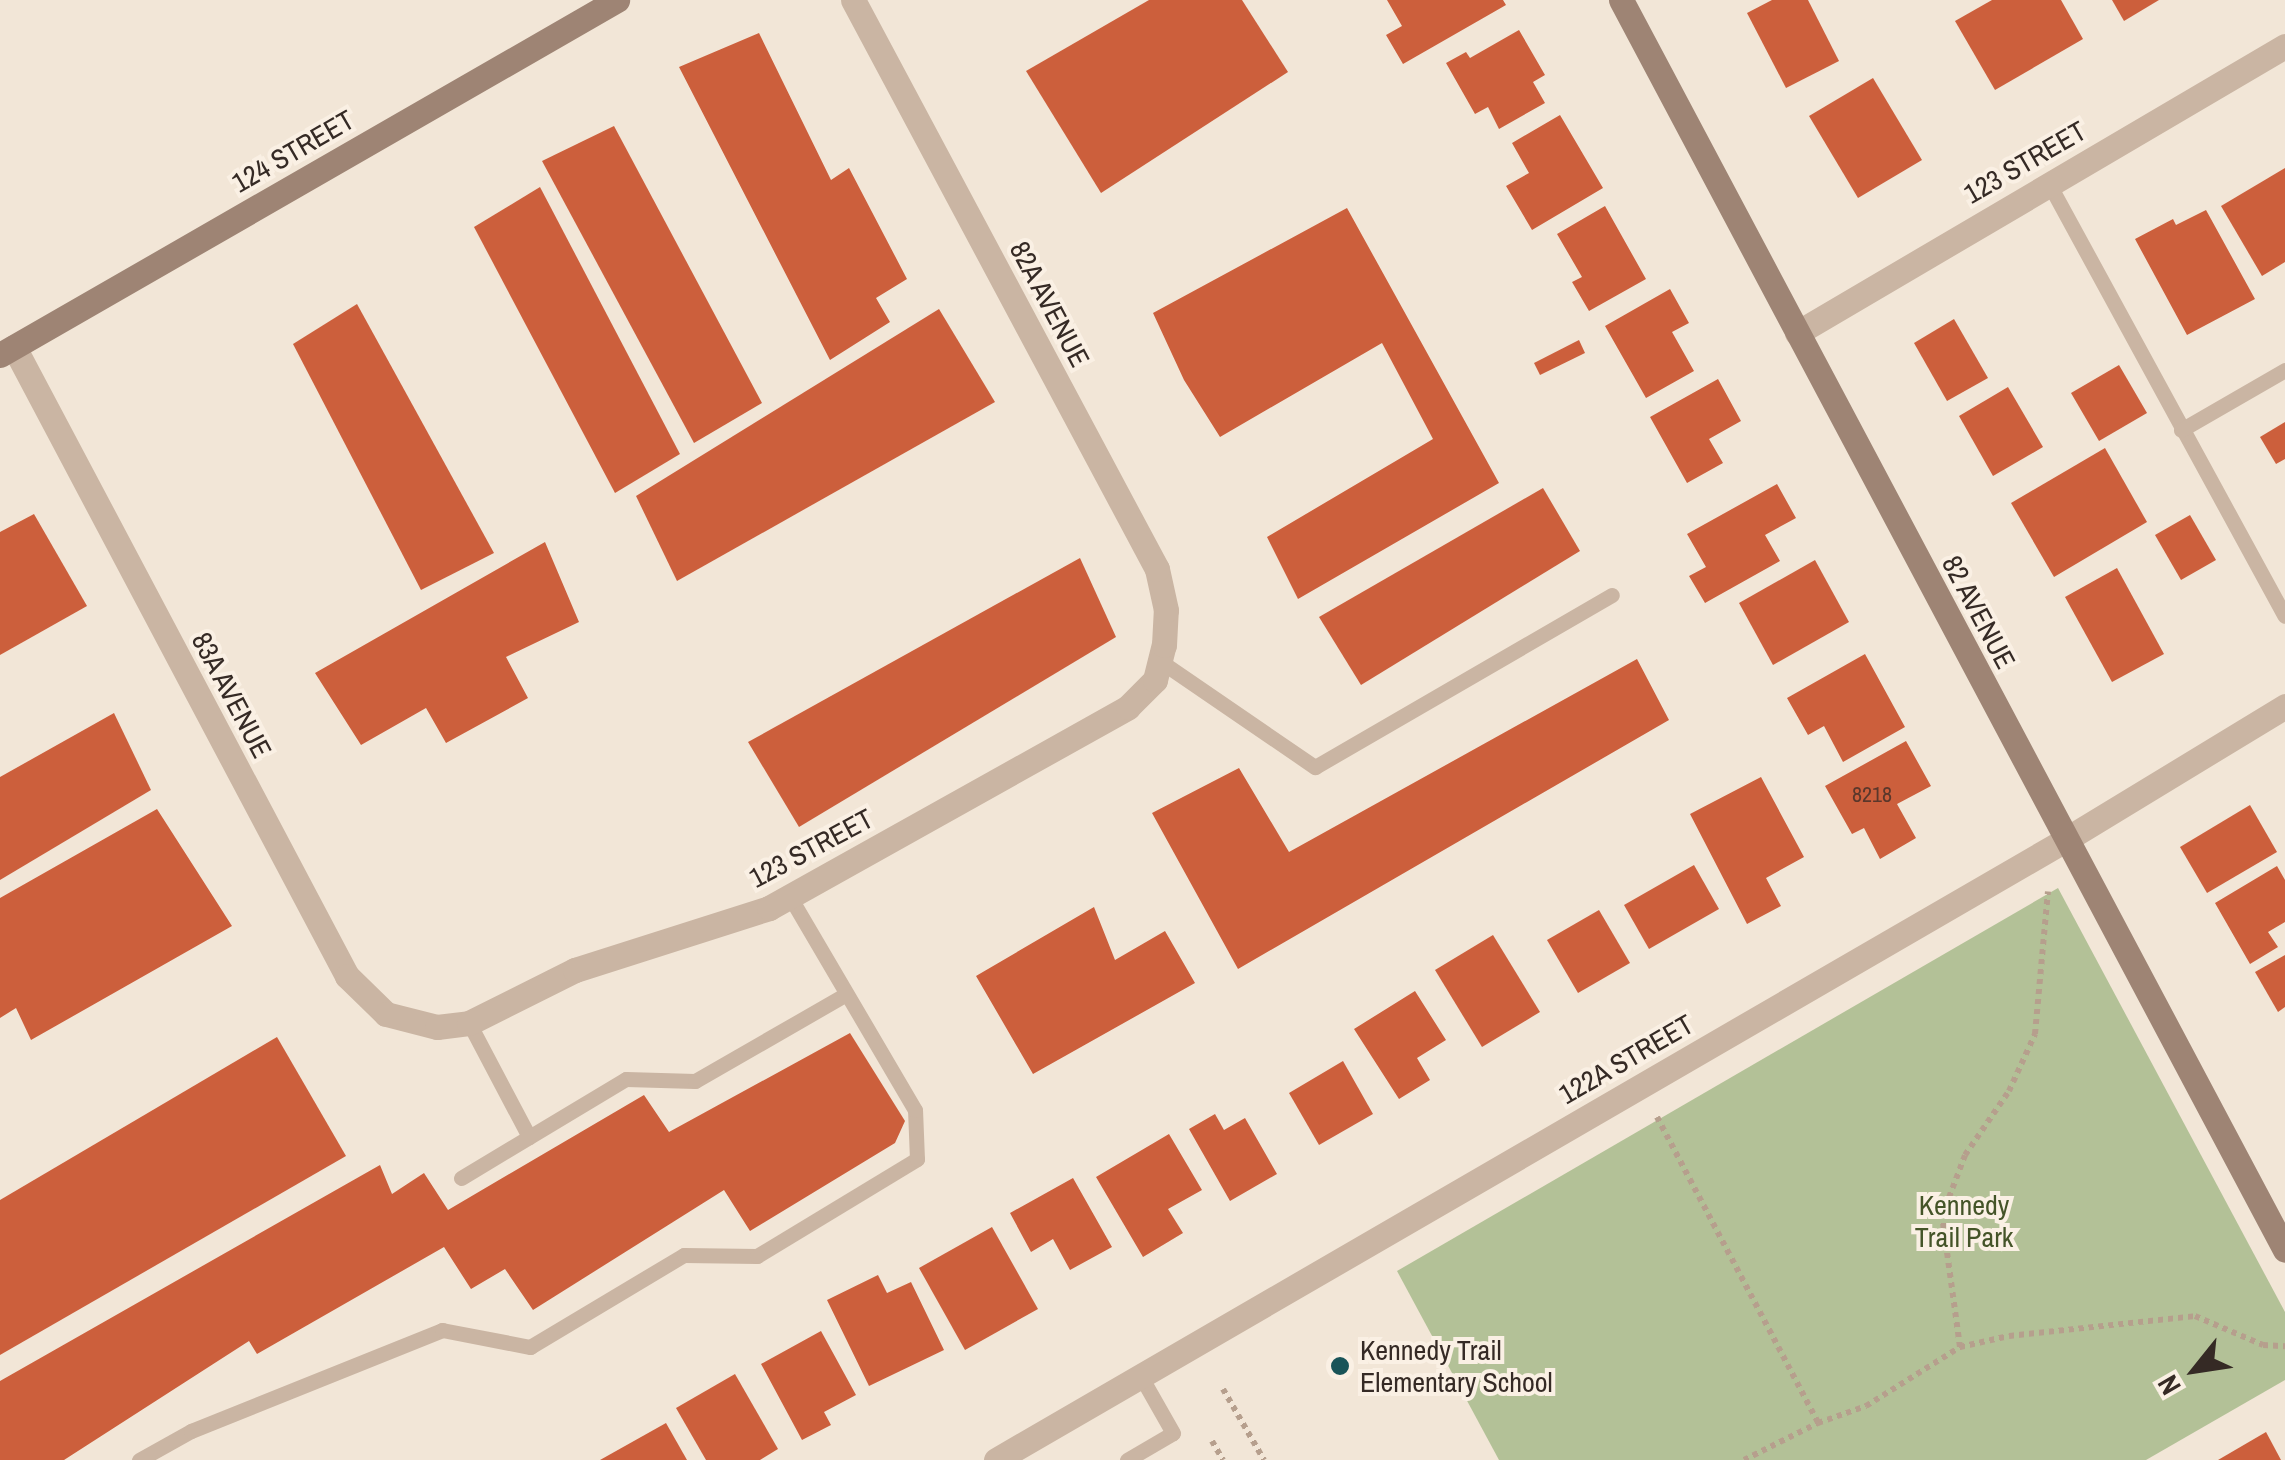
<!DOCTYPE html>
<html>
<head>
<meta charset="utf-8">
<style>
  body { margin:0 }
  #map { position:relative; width:2285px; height:1460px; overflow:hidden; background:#f2e6d7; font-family:"Archivo Narrow",sans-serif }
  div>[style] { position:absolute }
  .green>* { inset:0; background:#b3c197 }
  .building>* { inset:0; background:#cc5f3c }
  .path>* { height:6px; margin-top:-3px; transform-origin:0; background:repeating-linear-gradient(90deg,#b69f8d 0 5px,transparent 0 10px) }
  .lane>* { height:15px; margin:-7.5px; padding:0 7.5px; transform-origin:7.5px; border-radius:7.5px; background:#cab5a3 }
  .street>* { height:25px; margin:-12.5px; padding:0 12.5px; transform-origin:12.5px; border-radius:12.5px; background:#cab5a3 }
  .secondary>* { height:25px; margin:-12.5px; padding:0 12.5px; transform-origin:12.5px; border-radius:12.5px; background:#9e8474 }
  .dots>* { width:28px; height:28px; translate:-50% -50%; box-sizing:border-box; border:5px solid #faf0e4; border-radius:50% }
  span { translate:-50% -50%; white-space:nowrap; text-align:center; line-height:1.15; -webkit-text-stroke:8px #faf0e4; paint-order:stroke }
  .number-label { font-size:22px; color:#5b372b }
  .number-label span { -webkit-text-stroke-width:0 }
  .street-label { font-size:28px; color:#352a25 }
  .park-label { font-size:28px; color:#445428 }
  .poi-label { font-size:28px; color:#352a25 }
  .left { translate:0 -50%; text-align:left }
  .north { position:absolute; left:2145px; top:1320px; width:100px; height:100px; -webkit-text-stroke:8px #faf0e4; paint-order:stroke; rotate:240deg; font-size:28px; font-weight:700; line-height:40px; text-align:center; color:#352a25 }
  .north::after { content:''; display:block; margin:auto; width:35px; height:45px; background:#352a25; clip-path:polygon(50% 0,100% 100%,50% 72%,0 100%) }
</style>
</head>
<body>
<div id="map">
  <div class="green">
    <div style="clip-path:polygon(2058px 888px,2285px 1312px,2285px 1380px,2146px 1460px,1499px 1460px,1397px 1271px)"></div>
  </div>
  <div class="building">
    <div style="clip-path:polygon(1149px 0,1242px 0,1288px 72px,1101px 193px,1026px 71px)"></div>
    <div style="clip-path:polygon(1387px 0,1503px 0,1506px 5px,1403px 64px,1386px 35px,1402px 26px)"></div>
    <div style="clip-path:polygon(1772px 0,1808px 0,1839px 61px,1786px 88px,1747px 13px)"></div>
    <div style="clip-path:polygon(1992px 0,2061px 0,2083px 39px,1995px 90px,1955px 21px)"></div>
    <div style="clip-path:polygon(2112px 0,2159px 0,2124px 21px)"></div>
    <div style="clip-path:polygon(1519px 30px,1545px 75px,1533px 82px,1545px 103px,1499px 129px,1488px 107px,1475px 114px,1446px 63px,1466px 52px,1470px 58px)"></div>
    <div style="clip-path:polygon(759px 33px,831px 180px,849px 168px,907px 279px,876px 298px,890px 322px,830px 360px,679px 67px)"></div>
    <div style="clip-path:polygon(1873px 78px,1922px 160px,1858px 198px,1809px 116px)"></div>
    <div style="clip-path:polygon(1560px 115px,1603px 188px,1532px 230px,1506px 186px,1529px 173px,1512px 143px)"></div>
    <div style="clip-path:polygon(614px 126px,762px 403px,694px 443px,542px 161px)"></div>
    <div style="clip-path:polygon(2285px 168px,2285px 262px,2262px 276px,2221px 206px)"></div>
    <div style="clip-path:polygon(540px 187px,680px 454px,615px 493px,474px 227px)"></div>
    <div style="clip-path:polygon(1605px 206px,1646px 279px,1589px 311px,1572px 282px,1582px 277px,1557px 234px)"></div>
    <div style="clip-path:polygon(1347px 208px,1499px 483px,1298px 599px,1267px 537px,1433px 439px,1382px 343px,1220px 437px,1184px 380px,1153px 313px)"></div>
    <div style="clip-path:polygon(2206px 210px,2255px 299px,2187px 335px,2135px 239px,2173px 219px,2176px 225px)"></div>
    <div style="clip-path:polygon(1670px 289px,1689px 323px,1672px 332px,1694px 371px,1646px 398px,1605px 326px)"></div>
    <div style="clip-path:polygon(357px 304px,494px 553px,421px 590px,293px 344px)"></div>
    <div style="clip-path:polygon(939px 309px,995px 402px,677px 581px,636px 496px)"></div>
    <div style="clip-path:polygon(1954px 319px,1988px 378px,1947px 401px,1914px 343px)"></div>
    <div style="clip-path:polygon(1579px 340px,1585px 353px,1540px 375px,1534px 363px)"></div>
    <div style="clip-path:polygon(2119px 365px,2147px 413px,2099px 441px,2071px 393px)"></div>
    <div style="clip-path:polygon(1718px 379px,1741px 421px,1709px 439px,1723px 463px,1687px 483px,1650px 417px)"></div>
    <div style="clip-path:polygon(2008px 387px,2043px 447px,1993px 476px,1959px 416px)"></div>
    <div style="clip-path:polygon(2285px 422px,2285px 459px,2276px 464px,2260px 437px)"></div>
    <div style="clip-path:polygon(2105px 448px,2147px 522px,2054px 577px,2011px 503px)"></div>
    <div style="clip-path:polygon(1777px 484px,1796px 518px,1765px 535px,1780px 561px,1705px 603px,1689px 576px,1706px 567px,1687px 534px)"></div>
    <div style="clip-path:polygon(1543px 488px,1580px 551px,1361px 685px,1319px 617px)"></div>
    <div style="clip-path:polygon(34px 514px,87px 606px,0 655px,0 532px)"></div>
    <div style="clip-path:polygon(2190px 515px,2216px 560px,2181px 580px,2155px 535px)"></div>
    <div style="clip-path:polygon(545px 542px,579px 622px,506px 657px,528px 698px,446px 743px,426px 708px,361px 745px,315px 673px)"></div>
    <div style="clip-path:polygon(1080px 558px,1116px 637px,799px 827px,748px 742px)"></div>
    <div style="clip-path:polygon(1815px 560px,1849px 622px,1773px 665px,1739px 603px)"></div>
    <div style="clip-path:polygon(2117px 568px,2164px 654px,2112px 682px,2065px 597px)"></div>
    <div style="clip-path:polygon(1865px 654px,1905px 727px,1843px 762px,1824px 726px,1808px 735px,1787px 698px)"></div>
    <div style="clip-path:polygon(1637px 659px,1669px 720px,1238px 969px,1152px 813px,1239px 768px,1289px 852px)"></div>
    <div style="clip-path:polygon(114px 713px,151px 790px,0 880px,0 777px)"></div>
    <div style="clip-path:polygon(1906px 741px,1931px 786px,1897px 804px,1916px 838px,1880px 859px,1864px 828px,1852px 834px,1825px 786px)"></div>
    <div style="clip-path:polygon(1761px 777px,1804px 857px,1766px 878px,1781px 906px,1747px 924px,1690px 814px)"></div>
    <div style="clip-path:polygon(2250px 805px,2277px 852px,2207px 893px,2180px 847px)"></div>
    <div style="clip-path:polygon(157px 809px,232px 926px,31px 1040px,16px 1008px,0 1018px,0 898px)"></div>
    <div style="clip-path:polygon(1694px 865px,1719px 909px,1649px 949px,1624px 905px)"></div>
    <div style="clip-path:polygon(2277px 866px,2285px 880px,2285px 922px,2268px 932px,2278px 947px,2250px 964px,2215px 903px)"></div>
    <div style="clip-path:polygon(1094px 907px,1115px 960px,1165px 931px,1195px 983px,1033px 1074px,976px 976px)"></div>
    <div style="clip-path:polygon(1599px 910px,1630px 963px,1578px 993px,1547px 940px)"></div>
    <div style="clip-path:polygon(1493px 935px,1540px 1012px,1482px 1047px,1435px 970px)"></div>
    <div style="clip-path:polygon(2285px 955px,2285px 1007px,2278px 1012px,2255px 972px)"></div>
    <div style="clip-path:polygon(1415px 991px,1446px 1040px,1417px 1058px,1430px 1080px,1399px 1099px,1354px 1029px)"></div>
    <div style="clip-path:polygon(850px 1033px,905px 1121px,895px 1143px,750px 1231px,724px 1190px,533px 1310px,505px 1269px,471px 1289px,444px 1247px,257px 1354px,249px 1341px,64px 1460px,0 1460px,0 1381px,380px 1165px,392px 1194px,424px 1173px,448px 1210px,644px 1095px,669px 1132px)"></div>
    <div style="clip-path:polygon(277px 1037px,346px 1156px,0 1355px,0 1200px)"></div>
    <div style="clip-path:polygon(1343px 1061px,1373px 1114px,1319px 1145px,1289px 1093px)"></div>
    <div style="clip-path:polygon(1215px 1114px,1224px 1130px,1245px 1118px,1277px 1174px,1230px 1201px,1189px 1129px)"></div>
    <div style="clip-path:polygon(1169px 1134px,1202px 1190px,1168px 1209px,1183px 1233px,1143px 1257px,1096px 1177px)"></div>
    <div style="clip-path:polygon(1073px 1178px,1112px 1247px,1070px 1270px,1053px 1239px,1031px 1252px,1010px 1213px)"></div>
    <div style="clip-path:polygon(992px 1227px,1038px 1309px,965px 1350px,919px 1268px)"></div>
    <div style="clip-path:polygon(878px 1275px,887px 1293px,911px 1282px,944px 1350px,869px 1386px,827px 1300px)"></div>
    <div style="clip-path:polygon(821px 1331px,856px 1395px,824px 1412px,831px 1425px,802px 1440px,761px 1364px)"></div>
    <div style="clip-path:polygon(735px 1374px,778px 1449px,760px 1460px,706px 1460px,676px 1408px)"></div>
    <div style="clip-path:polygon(666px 1423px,687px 1460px,600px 1460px)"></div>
    <div style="clip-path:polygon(2266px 1432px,2281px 1460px,2218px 1460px)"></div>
  </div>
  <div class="path">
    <div style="left:1657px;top:1117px;width:346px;rotate:62.2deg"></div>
    <div style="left:1960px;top:1347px;width:132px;rotate:-97.8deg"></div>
    <div style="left:1942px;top:1216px;width:65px;rotate:-69.3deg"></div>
    <div style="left:1965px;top:1155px;width:78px;rotate:-55.5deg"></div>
    <div style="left:2009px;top:1091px;width:63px;rotate:-65.5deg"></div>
    <div style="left:2035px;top:1034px;width:143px;rotate:-84.8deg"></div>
    <div style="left:1223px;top:1389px;width:82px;rotate:60deg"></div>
    <div style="left:1212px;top:1441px;width:22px;rotate:60deg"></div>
    <div style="left:1744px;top:1460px;width:83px;rotate:-26.6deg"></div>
    <div style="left:1818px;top:1423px;width:51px;rotate:-19.5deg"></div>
    <div style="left:1866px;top:1406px;width:111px;rotate:-32.1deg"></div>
    <div style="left:1960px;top:1347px;width:50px;rotate:-12.7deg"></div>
    <div style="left:2009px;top:1336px;width:187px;rotate:-6.1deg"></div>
    <div style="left:2195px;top:1316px;width:74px;rotate:23.1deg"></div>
    <div style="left:2263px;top:1345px;width:22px;rotate:3deg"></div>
  </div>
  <div class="lane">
    <div style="left:2048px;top:182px;width:494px;rotate:61.4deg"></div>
    <div style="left:2181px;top:430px;width:120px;rotate:-30deg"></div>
    <div style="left:1160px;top:661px;width:188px;rotate:34.4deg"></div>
    <div style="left:1315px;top:767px;width:343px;rotate:-30.1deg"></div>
    <div style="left:469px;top:1023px;width:129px;rotate:62.2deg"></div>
    <div style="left:461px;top:1178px;width:192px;rotate:-31deg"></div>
    <div style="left:626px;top:1079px;width:69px;rotate:1.7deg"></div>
    <div style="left:695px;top:1081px;width:174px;rotate:-29.9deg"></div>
    <div style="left:139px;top:1460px;width:60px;rotate:-29.1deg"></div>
    <div style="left:191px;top:1431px;width:271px;rotate:-21.9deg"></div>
    <div style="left:442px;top:1330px;width:90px;rotate:10.9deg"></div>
    <div style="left:530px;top:1347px;width:179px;rotate:-30.9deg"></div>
    <div style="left:684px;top:1255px;width:73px;rotate:0.8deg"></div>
    <div style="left:757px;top:1256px;width:187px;rotate:-31.2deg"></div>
    <div style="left:917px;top:1159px;width:49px;rotate:-92.3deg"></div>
    <div style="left:915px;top:1110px;width:247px;rotate:-120.4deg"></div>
    <div style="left:1127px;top:1460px;width:53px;rotate:-30.4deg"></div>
    <div style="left:1173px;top:1433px;width:67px;rotate:-119.6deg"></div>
  </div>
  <div class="street">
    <div style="left:1797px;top:333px;width:566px;rotate:-30.46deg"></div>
    <div style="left:14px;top:347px;width:712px;rotate:62.1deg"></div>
    <div style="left:347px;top:976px;width:54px;rotate:44.3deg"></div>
    <div style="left:386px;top:1014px;width:53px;rotate:14.3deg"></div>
    <div style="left:437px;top:1027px;width:32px;rotate:-7deg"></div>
    <div style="left:469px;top:1023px;width:119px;rotate:-26.6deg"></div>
    <div style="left:575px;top:970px;width:204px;rotate:-17.7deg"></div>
    <div style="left:769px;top:908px;width:411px;rotate:-29.2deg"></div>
    <div style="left:1128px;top:707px;width:38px;rotate:-45deg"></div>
    <div style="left:1155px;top:680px;width:36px;rotate:-76deg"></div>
    <div style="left:1164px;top:645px;width:35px;rotate:-87deg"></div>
    <div style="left:1166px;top:610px;width:42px;rotate:-102.4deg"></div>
    <div style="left:1157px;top:569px;width:645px;rotate:-118.11deg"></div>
    <div style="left:996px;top:1460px;width:1236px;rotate:-30.11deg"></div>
    <div style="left:2065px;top:840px;width:258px;rotate:-31.3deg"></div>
  </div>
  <div class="secondary">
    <div style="left:1621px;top:0;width:1415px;rotate:62.02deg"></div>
    <div style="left:0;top:355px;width:712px;rotate:-29.91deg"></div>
  </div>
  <div class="dots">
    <div style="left:1340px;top:1366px;background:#195458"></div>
  </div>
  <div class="number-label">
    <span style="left:1872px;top:795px">8218</span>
  </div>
  <div class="street-label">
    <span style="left:293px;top:151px;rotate:-30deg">124 STREET</span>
    <span style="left:2025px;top:162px;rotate:-30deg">123 STREET</span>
    <span style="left:1050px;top:304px;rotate:62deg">82A AVENUE</span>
    <span style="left:1979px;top:612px;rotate:62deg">82 AVENUE</span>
    <span style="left:232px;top:695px;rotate:62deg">83A AVENUE</span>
    <span style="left:811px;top:848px;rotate:-28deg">123 STREET</span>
    <span style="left:1626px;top:1059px;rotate:-30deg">122A STREET</span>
  </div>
  <div class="park-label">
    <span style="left:1964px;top:1221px">Kennedy<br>Trail Park</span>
  </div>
  <div class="poi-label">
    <span class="left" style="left:1360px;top:1366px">Kennedy Trail<br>Elementary School</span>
  </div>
  <div class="north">N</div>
</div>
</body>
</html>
